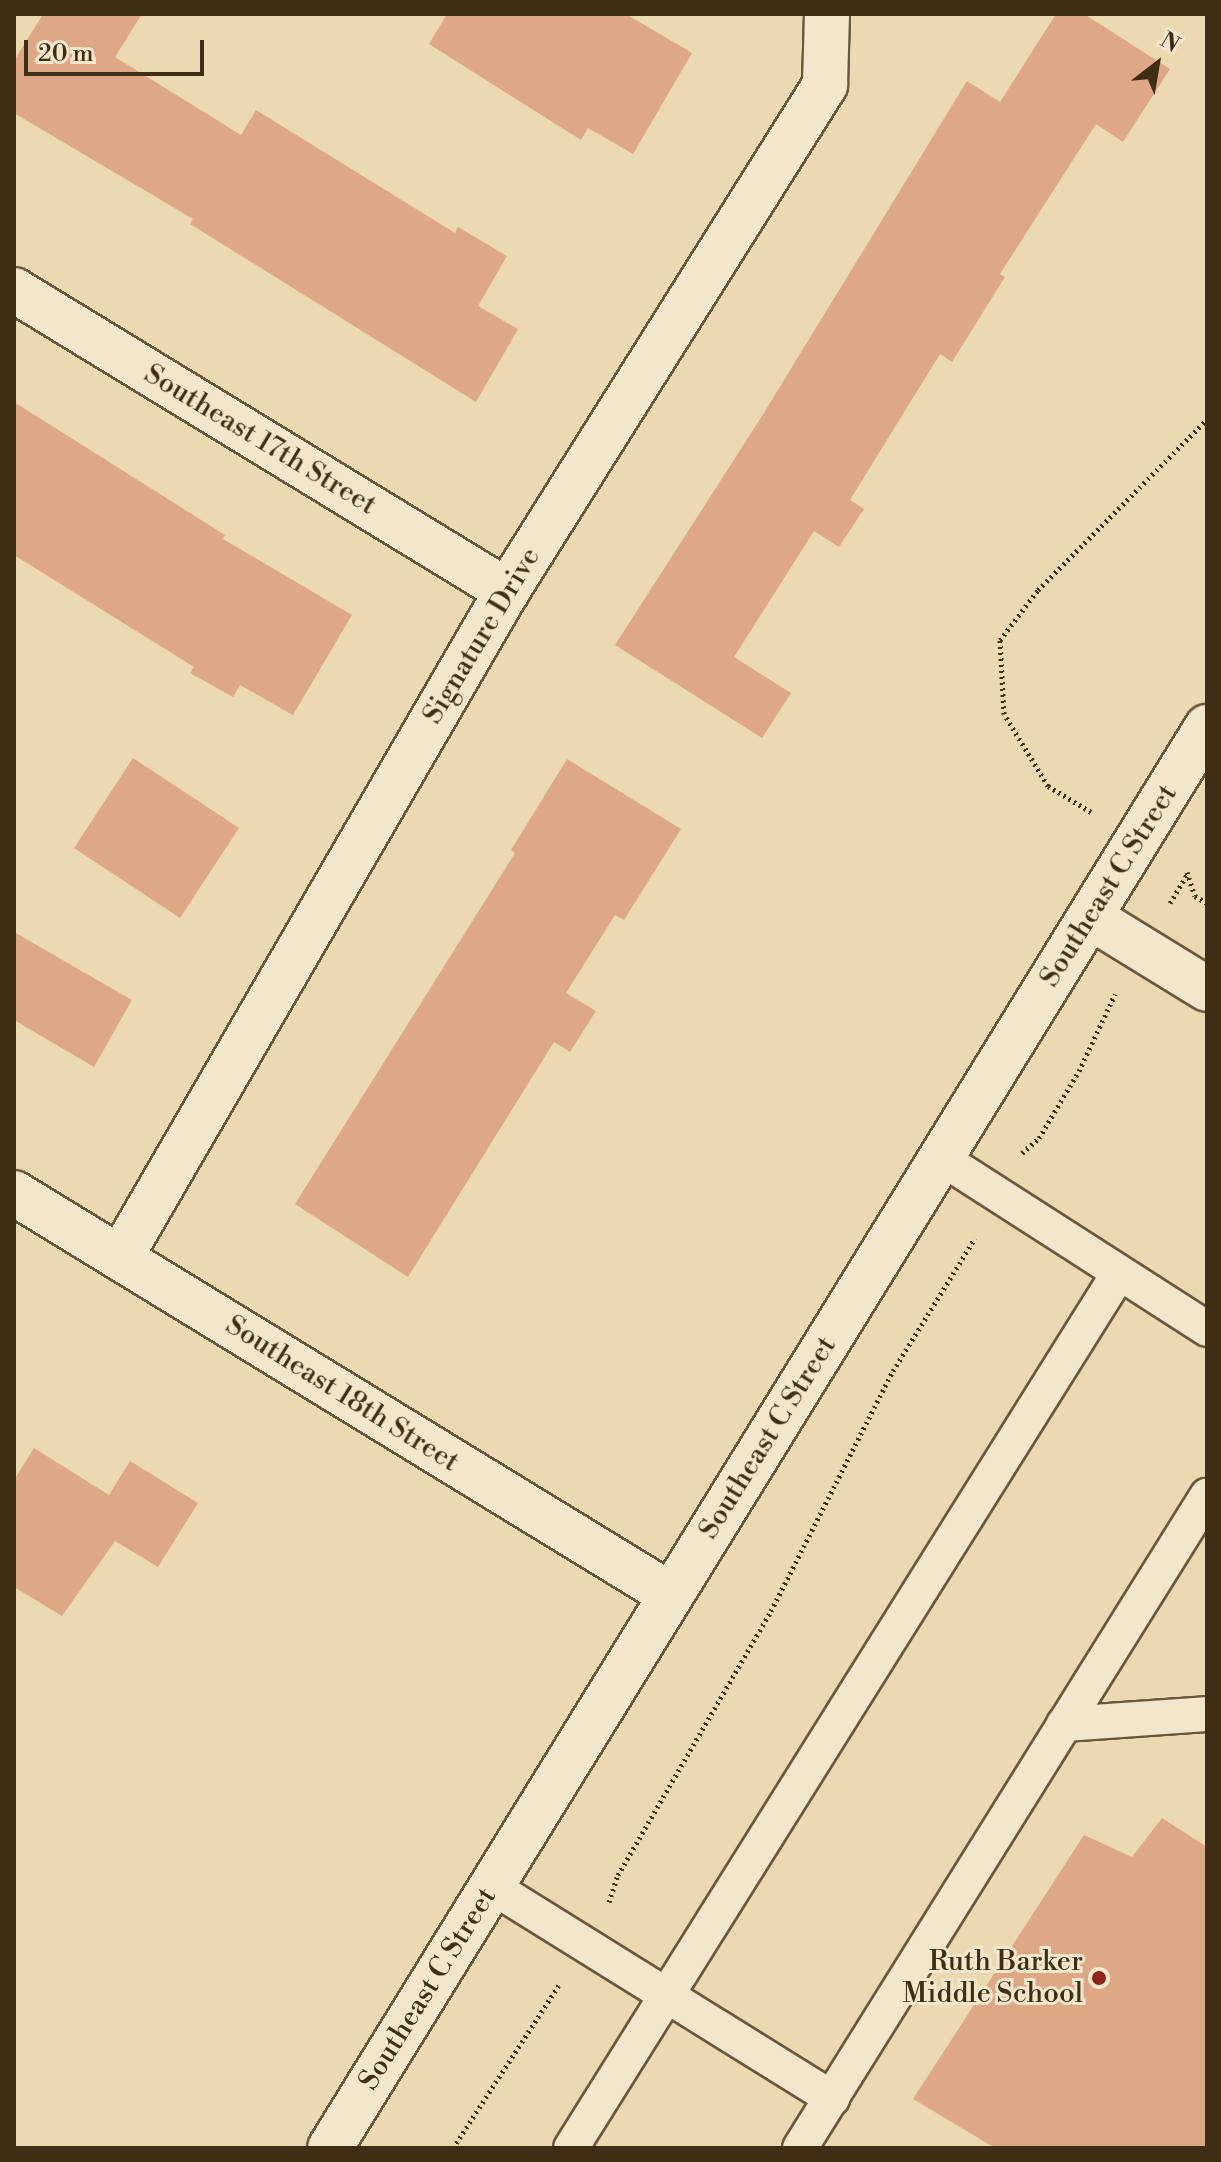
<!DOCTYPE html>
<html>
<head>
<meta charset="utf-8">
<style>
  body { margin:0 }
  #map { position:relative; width:1221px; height:2162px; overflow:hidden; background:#ebdab1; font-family:"Libre Bodoni",serif }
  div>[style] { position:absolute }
  .building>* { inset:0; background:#dea887 }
  .path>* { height:5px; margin-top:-2.5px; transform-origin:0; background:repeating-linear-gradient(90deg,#3f2d16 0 2px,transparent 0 6px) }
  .roads { filter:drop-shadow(2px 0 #6a583d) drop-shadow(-2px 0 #6a583d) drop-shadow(0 2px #6a583d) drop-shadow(0 -2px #6a583d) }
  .service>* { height:34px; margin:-17px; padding:0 17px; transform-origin:17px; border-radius:17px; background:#f2e7cc }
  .minor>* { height:44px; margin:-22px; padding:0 22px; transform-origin:22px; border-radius:22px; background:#f2e7cc }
  .tertiary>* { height:44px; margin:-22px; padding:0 22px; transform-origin:22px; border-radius:22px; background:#f2e7cc }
  .dots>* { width:22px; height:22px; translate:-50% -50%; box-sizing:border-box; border:4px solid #f2e7cc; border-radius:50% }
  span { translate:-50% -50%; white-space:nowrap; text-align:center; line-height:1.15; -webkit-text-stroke:6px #f2e7cc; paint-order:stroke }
  .street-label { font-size:28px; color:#3f2d16 }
  .poi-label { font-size:28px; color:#3f2d16 }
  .right { translate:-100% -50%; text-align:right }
  .frame { position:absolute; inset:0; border:16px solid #3f2d16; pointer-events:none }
  .north { position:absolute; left:1117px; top:24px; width:80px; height:80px; -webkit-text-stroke:6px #f2e7cc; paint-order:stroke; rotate:31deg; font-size:22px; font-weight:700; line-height:32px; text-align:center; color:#3f2d16 }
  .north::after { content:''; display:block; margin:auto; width:28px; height:36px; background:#3f2d16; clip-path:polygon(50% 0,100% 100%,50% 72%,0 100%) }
  .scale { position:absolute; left:24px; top:40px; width:180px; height:36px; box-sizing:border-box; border:4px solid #3f2d16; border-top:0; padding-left:10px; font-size:24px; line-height:28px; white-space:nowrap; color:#3f2d16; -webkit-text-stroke:6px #f2e7cc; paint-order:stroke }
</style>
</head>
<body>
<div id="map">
  <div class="building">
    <div style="clip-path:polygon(43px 14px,142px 14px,115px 57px,241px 135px,256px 110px,455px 233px,458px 227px,507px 256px,478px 306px,518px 329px,476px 402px,190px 224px,193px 219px,14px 113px,14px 61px)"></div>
    <div style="clip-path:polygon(447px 14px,626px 14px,692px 53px,633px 154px,588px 128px,581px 140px,429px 44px)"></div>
    <div style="clip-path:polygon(1056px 14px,1084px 14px,1170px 69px,1123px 142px,1096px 124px,1000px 274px,1005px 277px,952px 362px,940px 354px,850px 500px,864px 509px,839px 547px,814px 531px,734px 657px,791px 693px,762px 738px,615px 645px,762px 416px,967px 81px,1000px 102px)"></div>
    <div style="clip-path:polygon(14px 402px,225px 535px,223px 539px,352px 615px,293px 715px,240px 685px,233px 697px,190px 673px,194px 667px,14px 555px)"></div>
    <div style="clip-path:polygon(133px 758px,239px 828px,180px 918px,74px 848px)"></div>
    <div style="clip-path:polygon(567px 759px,681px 829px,624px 920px,615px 915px,566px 993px,596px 1011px,570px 1052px,554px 1042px,408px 1277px,295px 1204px,515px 853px,511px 850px)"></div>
    <div style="clip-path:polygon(14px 932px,132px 1000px,94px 1067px,14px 1020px)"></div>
    <div style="clip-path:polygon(34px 1448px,109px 1495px,130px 1461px,198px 1503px,158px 1567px,115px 1541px,62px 1616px,14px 1587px,14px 1480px)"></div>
    <div style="clip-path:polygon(1162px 1818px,1207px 1847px,1207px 2148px,995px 2148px,913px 2099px,1084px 1835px,1132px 1857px)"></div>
  </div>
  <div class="path">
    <div style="left:1091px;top:812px;width:50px;rotate:-148.8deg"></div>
    <div style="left:1048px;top:786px;width:84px;rotate:-121.4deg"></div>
    <div style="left:1004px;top:714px;width:74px;rotate:-93.1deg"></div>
    <div style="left:1000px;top:640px;width:63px;rotate:-52.8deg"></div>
    <div style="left:1038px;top:590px;width:240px;rotate:-45.3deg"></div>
    <div style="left:1187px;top:872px;width:25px;rotate:72deg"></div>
    <div style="left:1195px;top:896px;width:14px;rotate:30deg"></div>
    <div style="left:1170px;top:903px;width:35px;rotate:-59deg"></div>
    <div style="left:1022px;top:1153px;width:23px;rotate:-41deg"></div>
    <div style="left:1039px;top:1138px;width:78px;rotate:-59.2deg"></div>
    <div style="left:1079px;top:1071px;width:85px;rotate:-64.9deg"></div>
    <div style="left:609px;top:1902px;width:28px;rotate:-72deg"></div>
    <div style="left:618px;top:1875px;width:305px;rotate:-59.9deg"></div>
    <div style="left:771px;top:1611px;width:269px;rotate:-63.1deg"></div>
    <div style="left:893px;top:1371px;width:156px;rotate:-58.3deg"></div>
    <div style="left:453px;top:2148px;width:194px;rotate:-57deg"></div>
  </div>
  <div class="roads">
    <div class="service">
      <div style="left:941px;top:1158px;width:316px;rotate:32.7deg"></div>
      <div style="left:1064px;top:1724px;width:143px;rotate:-4deg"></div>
      <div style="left:491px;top:1886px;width:402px;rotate:31.9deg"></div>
      <div style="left:571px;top:2148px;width:1032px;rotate:-57.94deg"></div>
      <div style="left:800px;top:2148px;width:769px;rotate:-58.03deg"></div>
    </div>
    <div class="minor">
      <div style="left:14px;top:290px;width:578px;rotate:31.41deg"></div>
      <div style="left:1090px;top:917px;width:137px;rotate:31.6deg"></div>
      <div style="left:14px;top:1193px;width:770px;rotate:31.46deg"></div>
      <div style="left:120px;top:1258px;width:771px;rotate:-59.88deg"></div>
      <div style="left:507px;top:591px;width:598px;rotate:-57.85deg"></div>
      <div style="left:825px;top:85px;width:71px;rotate:-88.4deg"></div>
    </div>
    <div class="tertiary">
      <div style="left:330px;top:2148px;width:1670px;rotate:-58.32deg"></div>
    </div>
  </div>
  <div class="dots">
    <div style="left:1099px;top:1978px;background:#8f2418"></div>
  </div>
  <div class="street-label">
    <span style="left:260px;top:440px;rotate:31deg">Southeast 17th Street</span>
    <span style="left:482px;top:636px;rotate:-59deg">Signature Drive</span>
    <span style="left:1109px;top:886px;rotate:-58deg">Southeast C Street</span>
    <span style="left:342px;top:1394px;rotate:32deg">Southeast 18th Street</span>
    <span style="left:768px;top:1438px;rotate:-58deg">Southeast C Street</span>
    <span style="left:428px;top:1989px;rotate:-58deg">Southeast C Street</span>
  </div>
  <div class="poi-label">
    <span class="right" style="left:1083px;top:1978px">Ruth Barker<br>Middle School</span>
  </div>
  <div class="frame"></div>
  <div class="north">N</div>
  <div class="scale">20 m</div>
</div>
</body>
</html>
